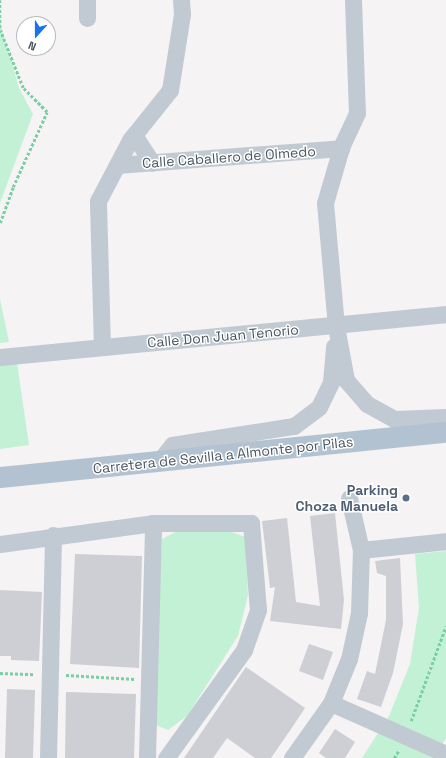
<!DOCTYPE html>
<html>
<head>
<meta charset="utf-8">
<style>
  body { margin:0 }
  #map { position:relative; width:446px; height:758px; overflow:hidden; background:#f5f3f3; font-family:"Space Grotesk",sans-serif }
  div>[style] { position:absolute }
  .green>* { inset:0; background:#c3f1d5 }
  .building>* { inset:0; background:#cdcfd5 }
  .path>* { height:2.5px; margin-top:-1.25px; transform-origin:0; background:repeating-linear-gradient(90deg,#7ad0a6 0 3px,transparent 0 5px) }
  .minor>* { height:17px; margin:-8.5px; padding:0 8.5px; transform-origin:8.5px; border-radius:8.5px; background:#c1cad2 }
  .major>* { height:21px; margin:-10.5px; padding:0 10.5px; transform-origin:10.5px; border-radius:10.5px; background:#b3c2d1 }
  .dots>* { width:11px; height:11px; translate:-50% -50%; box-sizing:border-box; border:2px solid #fff; border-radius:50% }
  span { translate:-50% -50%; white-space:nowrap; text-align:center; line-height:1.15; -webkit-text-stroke:3px #fff; paint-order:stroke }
  .street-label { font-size:14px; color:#4a5661 }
  .service-label { font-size:14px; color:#4e5e75; font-weight:700 }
  .right { translate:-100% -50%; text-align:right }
  .north { position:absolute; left:16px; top:16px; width:40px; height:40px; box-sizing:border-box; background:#fff; border:1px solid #b7bbc0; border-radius:50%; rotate:201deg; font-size:11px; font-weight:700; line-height:16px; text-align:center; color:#4a5661 }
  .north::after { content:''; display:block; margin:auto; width:14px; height:18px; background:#1a73e8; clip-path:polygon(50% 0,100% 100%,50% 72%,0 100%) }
</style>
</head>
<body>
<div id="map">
  <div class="green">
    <div style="clip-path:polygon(0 22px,19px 88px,33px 114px,0 203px)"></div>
    <div style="clip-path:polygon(0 299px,9px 342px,0 343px)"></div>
    <div style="clip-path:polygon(17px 363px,29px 445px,0 449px,0 365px)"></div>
    <div style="clip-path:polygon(183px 528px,224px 529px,245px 537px,248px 595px,238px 636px,187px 716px,168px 730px,153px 724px,162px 539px)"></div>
    <div style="clip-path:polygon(446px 551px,446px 738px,434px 758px,362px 758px,389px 716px,410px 664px,419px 608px,415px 554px)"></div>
  </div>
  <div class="building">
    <div style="clip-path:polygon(335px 513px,344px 600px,341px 629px,270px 621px,275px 587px,270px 588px,262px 521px,287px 518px,296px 602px,320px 606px,310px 516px)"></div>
    <div style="clip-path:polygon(75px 554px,142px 556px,139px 668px,70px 664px)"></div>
    <div style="clip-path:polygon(400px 558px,403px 624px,393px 673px,381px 707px,357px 699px,367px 671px,375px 674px,386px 620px,386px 576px,377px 573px,375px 561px)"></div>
    <div style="clip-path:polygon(0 590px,42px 592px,39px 661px,11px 660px,11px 656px,0 656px)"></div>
    <div style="clip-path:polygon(309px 644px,333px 652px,323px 680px,299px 671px)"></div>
    <div style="clip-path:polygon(246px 667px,305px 708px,289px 732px,271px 758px,255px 758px,227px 738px,213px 758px,184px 758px)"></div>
    <div style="clip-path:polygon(7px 689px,35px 690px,33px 758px,5px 758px)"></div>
    <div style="clip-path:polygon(66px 692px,136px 694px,134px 758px,65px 758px)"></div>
    <div style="clip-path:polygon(335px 729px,355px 742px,345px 758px,326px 758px,319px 753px)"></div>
  </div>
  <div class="path">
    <div style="left:0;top:0;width:30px;rotate:90deg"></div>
    <div style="left:0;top:223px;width:38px;rotate:-70deg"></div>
    <div style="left:13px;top:187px;width:82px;rotate:-65.6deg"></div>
    <div style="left:47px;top:112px;width:34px;rotate:-135deg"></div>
    <div style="left:23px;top:88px;width:62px;rotate:-111.6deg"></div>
    <div style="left:0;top:673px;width:35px;rotate:2deg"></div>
    <div style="left:66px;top:675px;width:69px;rotate:3.3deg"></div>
    <div style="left:411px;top:721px;width:101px;rotate:-69.8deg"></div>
    <div style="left:394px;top:758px;width:9px;rotate:-58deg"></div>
  </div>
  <div class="minor">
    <div style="left:87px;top:0;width:18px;rotate:90deg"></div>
    <div style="left:353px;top:0;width:113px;rotate:88deg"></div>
    <div style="left:357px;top:113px;width:38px;rotate:115deg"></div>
    <div style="left:341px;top:148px;width:57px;rotate:106.2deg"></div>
    <div style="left:325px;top:203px;width:123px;rotate:84.9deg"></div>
    <div style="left:336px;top:326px;width:55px;rotate:79.5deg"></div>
    <div style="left:346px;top:380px;width:32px;rotate:49deg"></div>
    <div style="left:367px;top:404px;width:31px;rotate:29deg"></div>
    <div style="left:394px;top:419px;width:52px;rotate:-2.2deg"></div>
    <div style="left:134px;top:135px;width:33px;rotate:57deg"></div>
    <div style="left:117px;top:165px;width:225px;rotate:-4.3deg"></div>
    <div style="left:102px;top:347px;width:146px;rotate:-91.6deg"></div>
    <div style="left:98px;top:201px;width:69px;rotate:-62.3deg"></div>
    <div style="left:130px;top:140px;width:64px;rotate:-51.3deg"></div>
    <div style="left:170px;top:90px;width:77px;rotate:-81deg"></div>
    <div style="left:182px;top:14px;width:14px;rotate:-94deg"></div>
    <div style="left:0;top:357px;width:448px;rotate:-5.5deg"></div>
    <div style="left:160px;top:460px;width:19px;rotate:-51deg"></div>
    <div style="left:172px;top:445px;width:123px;rotate:-8.9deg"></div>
    <div style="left:294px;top:426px;width:31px;rotate:-37deg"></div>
    <div style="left:319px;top:407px;width:28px;rotate:-64deg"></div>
    <div style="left:331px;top:382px;width:36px;rotate:-85deg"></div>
    <div style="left:0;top:544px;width:154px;rotate:-7.8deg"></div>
    <div style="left:153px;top:523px;width:98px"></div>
    <div style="left:251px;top:523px;width:87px;rotate:85.4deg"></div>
    <div style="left:258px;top:610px;width:42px;rotate:109.3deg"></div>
    <div style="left:244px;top:650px;width:133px;rotate:125.8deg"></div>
    <div style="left:361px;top:550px;width:85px;rotate:-6deg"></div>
    <div style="left:331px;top:703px;width:126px;rotate:23.9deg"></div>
    <div style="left:48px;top:758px;width:223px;rotate:-88.7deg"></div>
    <div style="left:147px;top:758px;width:235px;rotate:-88.5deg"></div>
    <div style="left:292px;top:758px;width:67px;rotate:-54.7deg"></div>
    <div style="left:331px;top:703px;width:48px;rotate:-67.8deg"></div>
    <div style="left:349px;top:659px;width:47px;rotate:-77.7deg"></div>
    <div style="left:359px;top:613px;width:63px;rotate:-88.2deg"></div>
    <div style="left:361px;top:550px;width:53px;rotate:-103deg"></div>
  </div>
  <div class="major">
    <div style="left:0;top:477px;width:448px;rotate:-5.8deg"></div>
  </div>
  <div class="dots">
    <div style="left:406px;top:498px;background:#5c6f8a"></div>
  </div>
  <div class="street-label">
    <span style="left:229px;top:157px;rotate:-4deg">Calle Caballero de Olmedo</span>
    <span style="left:223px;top:336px;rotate:-5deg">Calle Don Juan Tenorio</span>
    <span style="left:223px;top:455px;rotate:-6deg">Carretera de Sevilla a Almonte por Pilas</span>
  </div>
  <div class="service-label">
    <span class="right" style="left:398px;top:498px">Parking<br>Choza Manuela</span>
  </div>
  <div class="north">N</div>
</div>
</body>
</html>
